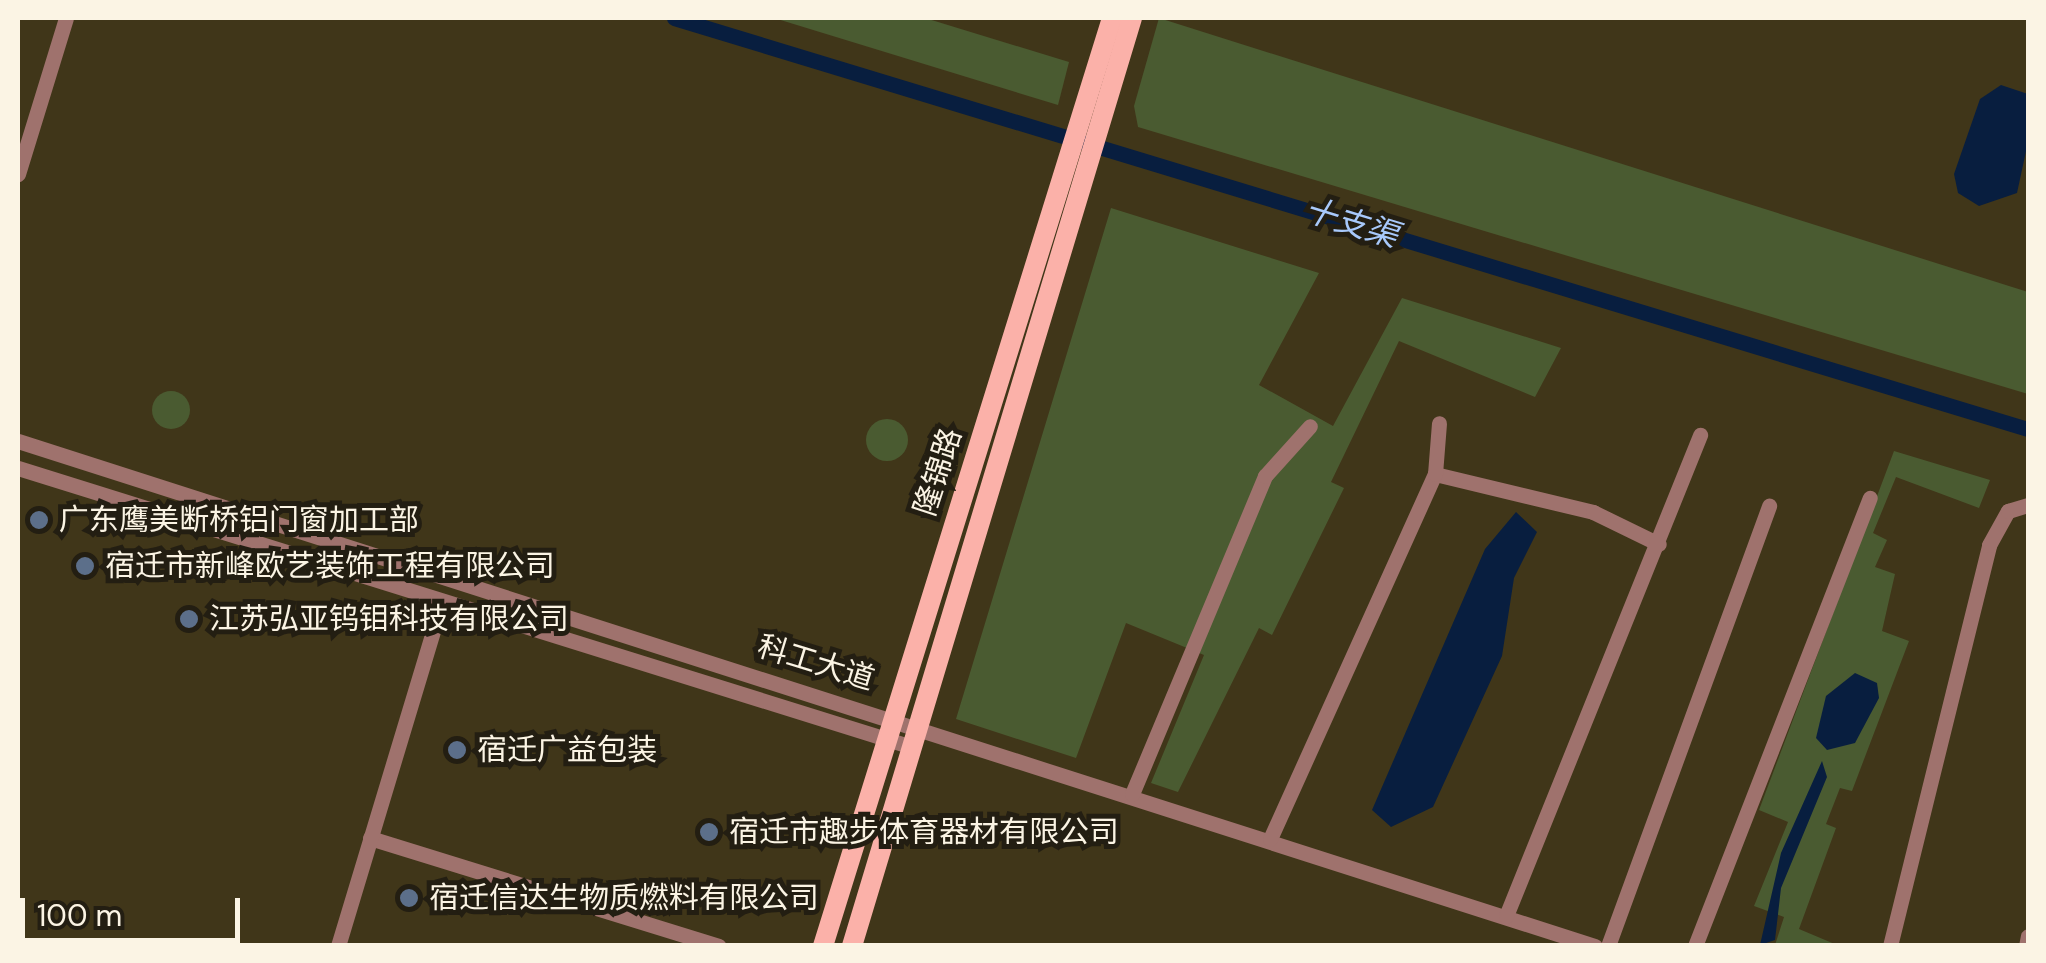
<!DOCTYPE html>
<html>
<head>
<meta charset="utf-8">
<style>
  body { margin:0 }
  #map { position:relative; width:2046px; height:963px; overflow:hidden; background:#403619; font-family:"DM Sans","Noto Sans SC",sans-serif }
  div>[style] { position:absolute }
  .green>* { inset:0; background:#4a5b31 }
  .round { border-radius:50% }
  .water>* { inset:0; background:#081e3f }
  .canal>* { height:15px; margin:-7.5px; padding:0 7.5px; transform-origin:7.5px; border-radius:7.5px; background:#081e3f }
  .minor>* { height:15px; margin:-7.5px; padding:0 7.5px; transform-origin:7.5px; border-radius:7.5px; background:#9f726d }
  .major>* { height:20px; margin:-10px; padding:0 10px; transform-origin:10px; border-radius:10px; background:#fbb1a9 }
  .dots>* { width:28px; height:28px; translate:-50% -50%; box-sizing:border-box; border:5px solid #231e12; border-radius:50% }
  span { translate:-50% -50%; white-space:nowrap; text-align:center; line-height:1.15; -webkit-text-stroke:10px #231e12; paint-order:stroke }
  .street-label { font-size:30px; color:#fbf4e4 }
  .poi-label { font-size:30px; color:#fbf4e4 }
  .left { translate:0 -50%; text-align:left }
  .water-label { font-size:32px; color:#a8c9fb; font-style:italic }
  .frame { position:absolute; inset:0; border:20px solid #fbf4e4; pointer-events:none }
  .scale { position:absolute; left:20px; top:898px; width:220px; height:45px; box-sizing:border-box; border:5px solid #fbf4e4; border-top:0; padding-left:12px; font-size:30px; line-height:35px; white-space:nowrap; color:#fbf4e4; -webkit-text-stroke:8px #231e12; paint-order:stroke }
</style>
</head>
<body>
<div id="map">
  <div class="green">
    <div style="clip-path:polygon(774px 18px,925px 18px,1069px 62px,1058px 105px)"></div>
    <div style="clip-path:polygon(1159px 18px,2028px 292px,2028px 394px,1138px 127px,1134px 106px)"></div>
    <div style="clip-path:polygon(1111px 208px,1319px 273px,1259px 385px,1333px 426px,1402px 298px,1561px 348px,1535px 397px,1399px 341px,1331px 482px,1344px 488px,1272px 635px,1259px 628px,1178px 792px,1151px 783px,1204px 655px,1126px 623px,1076px 758px,956px 719px)"></div>
    <div class="round" style="left:152px;top:391px;width:38px;height:38px"></div>
    <div class="round" style="left:866px;top:419px;width:42px;height:42px"></div>
    <div style="clip-path:polygon(1894px 451px,1990px 480px,1979px 508px,1896px 477px,1873px 533px,1887px 540px,1875px 567px,1895px 574px,1882px 631px,1909px 641px,1852px 791px,1840px 788px,1826px 824px,1836px 828px,1799px 929px,1837px 945px,1775px 945px,1784px 917px,1754px 906px,1788px 822px,1759px 810px)"></div>
  </div>
  <div class="water">
    <div style="clip-path:polygon(2001px 85px,2028px 94px,2028px 142px,2017px 193px,1979px 206px,1958px 193px,1954px 174px,1980px 99px)"></div>
    <div style="clip-path:polygon(1516px 512px,1537px 532px,1514px 578px,1502px 656px,1433px 807px,1391px 827px,1372px 810px,1485px 549px)"></div>
    <div style="clip-path:polygon(1855px 673px,1877px 683px,1879px 698px,1855px 743px,1827px 750px,1816px 738px,1826px 696px)"></div>
    <div style="clip-path:polygon(1822px 761px,1827px 777px,1781px 888px,1775px 940px,1760px 945px,1781px 853px)"></div>
  </div>
  <div class="canal">
    <div style="left:674px;top:18px;width:1415px;rotate:16.89deg"></div>
  </div>
  <div class="minor">
    <div style="left:18px;top:174px;width:163px;rotate:-72.9deg"></div>
    <div style="left:18px;top:441px;width:1656px;rotate:17.76deg"></div>
    <div style="left:18px;top:468px;width:937px;rotate:17.33deg"></div>
    <div style="left:1435px;top:474px;width:163px;rotate:13.5deg"></div>
    <div style="left:1593px;top:512px;width:73px;rotate:25.9deg"></div>
    <div style="left:1132px;top:794px;width:345px;rotate:-67.3deg"></div>
    <div style="left:1265px;top:476px;width:67px;rotate:-48deg"></div>
    <div style="left:370px;top:838px;width:365px;rotate:17.2deg"></div>
    <div style="left:1270px;top:839px;width:401px;rotate:-65.7deg"></div>
    <div style="left:1435px;top:474px;width:51px;rotate:-85.5deg"></div>
    <div style="left:1506px;top:916px;width:519px;rotate:-68.03deg"></div>
    <div style="left:338px;top:946px;width:343px;rotate:-73.2deg"></div>
    <div style="left:1608px;top:946px;width:469px;rotate:-69.9deg"></div>
    <div style="left:1695px;top:946px;width:481px;rotate:-68.7deg"></div>
    <div style="left:1890px;top:946px;width:413px;rotate:-76.1deg"></div>
    <div style="left:1989px;top:545px;width:39px;rotate:-61deg"></div>
    <div style="left:2008px;top:511px;width:21px;rotate:-17deg"></div>
    <div style="left:2026px;top:946px;width:10px;rotate:-79deg"></div>
  </div>
  <div class="major">
    <div style="left:823px;top:946px;width:972px;rotate:-72.7deg"></div>
    <div style="left:852px;top:946px;width:969px;rotate:-73.21deg"></div>
  </div>
  <div class="dots">
    <div style="left:39px;top:520px;background:#5c6f8a"></div>
    <div style="left:85px;top:566px;background:#5c6f8a"></div>
    <div style="left:189px;top:619px;background:#5c6f8a"></div>
    <div style="left:457px;top:750px;background:#5c6f8a"></div>
    <div style="left:709px;top:832px;background:#5c6f8a"></div>
    <div style="left:409px;top:898px;background:#5c6f8a"></div>
  </div>
  <div class="street-label">
    <span style="left:938px;top:472px;rotate:-72deg">隆锦路</span>
    <span style="left:816px;top:663px;rotate:17deg">科工大道</span>
  </div>
  <div class="poi-label">
    <span class="left" style="left:59px;top:520px">广东鹰美断桥铝门窗加工部</span>
    <span class="left" style="left:105px;top:566px">宿迁市新峰欧艺装饰工程有限公司</span>
    <span class="left" style="left:209px;top:619px">江苏弘亚钨钼科技有限公司</span>
    <span class="left" style="left:477px;top:750px">宿迁广益包装</span>
    <span class="left" style="left:729px;top:832px">宿迁市趣步体育器材有限公司</span>
    <span class="left" style="left:429px;top:898px">宿迁信达生物质燃料有限公司</span>
  </div>
  <div class="water-label">
    <span style="left:1351px;top:223px;rotate:17deg">十支渠</span>
  </div>
  <div class="frame"></div>
  <div class="scale">100 m</div>
</div>
</body>
</html>
